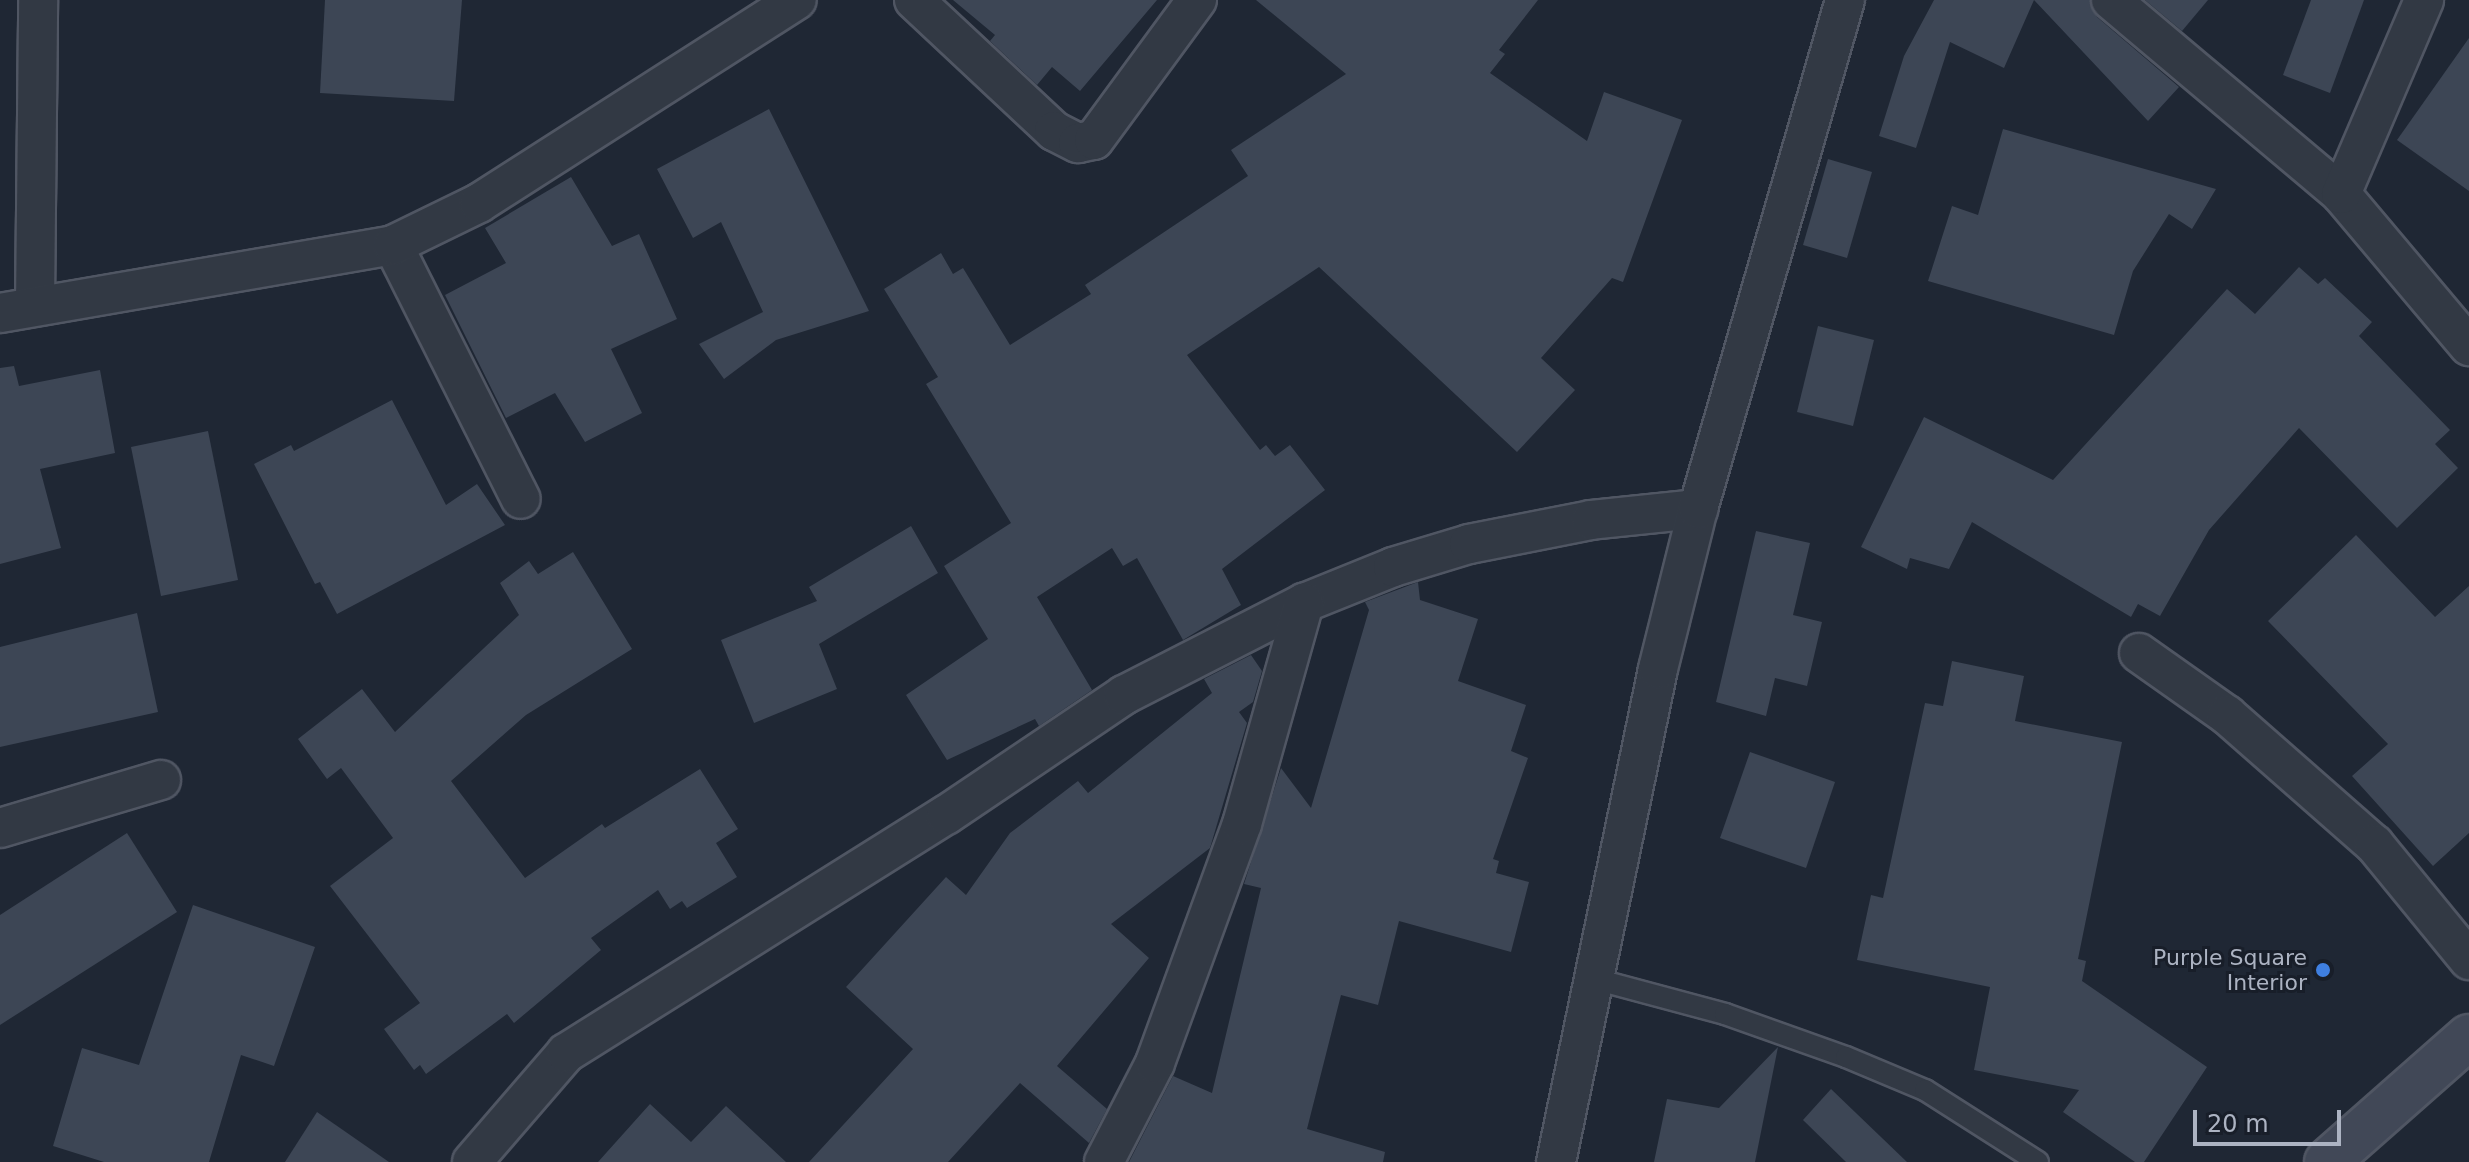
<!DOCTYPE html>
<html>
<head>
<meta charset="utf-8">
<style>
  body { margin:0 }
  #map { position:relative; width:2469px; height:1162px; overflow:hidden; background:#1f2734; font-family:"DejaVu Sans",sans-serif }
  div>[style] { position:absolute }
  .building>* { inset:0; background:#3d4655 }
  .roads { filter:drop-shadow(2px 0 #505663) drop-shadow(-2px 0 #505663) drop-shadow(0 2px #505663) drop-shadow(0 -2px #505663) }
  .service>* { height:20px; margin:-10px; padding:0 10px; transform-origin:10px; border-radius:10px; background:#323944 }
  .minor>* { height:38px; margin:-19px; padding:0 19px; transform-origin:19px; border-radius:19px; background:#323944 }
  .secondary>* { height:44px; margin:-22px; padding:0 22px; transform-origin:22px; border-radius:22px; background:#414857 }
  .dots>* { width:22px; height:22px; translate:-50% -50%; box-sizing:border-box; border:4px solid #181e29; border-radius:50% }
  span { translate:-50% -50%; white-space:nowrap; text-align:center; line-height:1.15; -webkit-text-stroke:6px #181e29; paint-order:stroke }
  .poi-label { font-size:22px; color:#acb3c2 }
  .right { translate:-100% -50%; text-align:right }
  .scale { position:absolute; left:2193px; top:1110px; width:148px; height:36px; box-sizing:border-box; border:4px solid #acb3c2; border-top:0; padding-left:10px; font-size:24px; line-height:28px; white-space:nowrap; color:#acb3c2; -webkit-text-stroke:6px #181e29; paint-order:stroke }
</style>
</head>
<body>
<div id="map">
  <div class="building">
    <div style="clip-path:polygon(325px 0,462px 0,454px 101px,320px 93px)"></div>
    <div style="clip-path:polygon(953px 0,1157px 0,1080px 91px,1052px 67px,1037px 85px,990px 41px,995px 35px)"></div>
    <div style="clip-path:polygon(1256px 0,1538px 0,1499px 50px,1505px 54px,1490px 73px,1587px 141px,1604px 92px,1682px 120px,1623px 282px,1612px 278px,1541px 358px,1575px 390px,1517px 452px,1319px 267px,1187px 355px,1260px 450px,1266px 445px,1275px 456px,1290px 445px,1325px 490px,1222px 569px,1241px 605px,1183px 640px,1137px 558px,1123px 566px,1112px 548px,1037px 597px,1092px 690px,1039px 726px,1035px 719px,947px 760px,906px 695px,988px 639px,944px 566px,1011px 523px,926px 384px,938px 377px,884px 289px,941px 253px,953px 274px,963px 268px,1010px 345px,1091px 294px,1085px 285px,1248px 176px,1231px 150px,1346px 74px)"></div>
    <div style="clip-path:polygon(1934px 0,2090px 0,2097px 17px,2179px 87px,2148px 121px,2034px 0,2004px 68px,1950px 42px,1916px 148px,1879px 136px,1904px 56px)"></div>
    <div style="clip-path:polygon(2145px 0,2208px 0,2182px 31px)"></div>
    <div style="clip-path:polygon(2311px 0,2364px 0,2330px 93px,2283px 75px)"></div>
    <div style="clip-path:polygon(2469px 38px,2469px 191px,2397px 140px)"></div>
    <div style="clip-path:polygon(769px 109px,869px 311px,776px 340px,724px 379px,699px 344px,763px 312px,721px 222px,693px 238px,657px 169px)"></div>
    <div style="clip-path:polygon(2003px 129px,2216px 189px,2192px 229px,2169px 214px,2133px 271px,2114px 335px,1928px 281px,1952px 206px,1978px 215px)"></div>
    <div style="clip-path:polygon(1828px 159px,1872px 172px,1847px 258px,1803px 245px)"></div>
    <div style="clip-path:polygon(571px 177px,612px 246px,639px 234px,677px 319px,611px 349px,642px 413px,585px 442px,555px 393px,506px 418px,445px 295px,506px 263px,485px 228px)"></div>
    <div style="clip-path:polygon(2299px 267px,2318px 284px,2325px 278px,2372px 322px,2359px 336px,2450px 430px,2435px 444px,2458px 468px,2397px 528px,2299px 428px,2209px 530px,2160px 616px,2138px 604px,2131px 617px,1972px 522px,1949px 569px,1910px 558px,1907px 569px,1861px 547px,1924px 417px,2053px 480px,2227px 289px,2255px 314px)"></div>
    <div style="clip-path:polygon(1818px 326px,1874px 340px,1853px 426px,1797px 412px)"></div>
    <div style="clip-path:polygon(14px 366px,19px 386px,100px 370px,115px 453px,40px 469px,61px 548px,0 564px,0 368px)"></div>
    <div style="clip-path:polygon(392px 400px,446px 505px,477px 484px,505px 525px,337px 614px,320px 582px,315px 584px,254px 464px,291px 445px,294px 451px)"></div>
    <div style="clip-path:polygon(208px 431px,238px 580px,161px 596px,131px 447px)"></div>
    <div style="clip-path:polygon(911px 526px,938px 573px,819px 644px,837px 689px,754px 723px,721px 640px,817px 601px,809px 587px)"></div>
    <div style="clip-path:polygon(1756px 531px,1810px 543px,1793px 615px,1822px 622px,1807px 686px,1775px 678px,1766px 716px,1716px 702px)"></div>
    <div style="clip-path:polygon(2356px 535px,2435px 617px,2469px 586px,2469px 833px,2433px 866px,2352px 776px,2388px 744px,2268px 621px)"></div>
    <div style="clip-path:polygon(573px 552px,632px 649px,526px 715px,451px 781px,525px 878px,602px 824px,605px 828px,700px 769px,738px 829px,716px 843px,737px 877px,687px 908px,682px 901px,670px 909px,658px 890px,591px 938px,601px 950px,514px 1023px,507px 1014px,426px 1074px,420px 1065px,414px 1070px,384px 1029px,420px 1003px,330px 886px,393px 838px,341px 768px,327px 779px,298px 739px,362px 689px,395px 732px,519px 615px,500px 583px,529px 561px,538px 574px)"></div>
    <div style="clip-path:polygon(1418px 582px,1420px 600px,1478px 619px,1458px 681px,1526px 705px,1511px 751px,1528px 758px,1493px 859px,1499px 861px,1496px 873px,1529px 882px,1511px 952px,1399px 921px,1378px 1005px,1341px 995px,1307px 1129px,1385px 1152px,1383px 1162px,1129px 1162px,1173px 1076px,1212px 1093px,1261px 888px,1244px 884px,1281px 768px,1311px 808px,1369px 610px,1365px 602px)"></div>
    <div style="clip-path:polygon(137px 613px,158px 712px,0 747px,0 647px)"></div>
    <div style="clip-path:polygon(1251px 655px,1262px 671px,1253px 702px,1239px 712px,1247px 723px,1210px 848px,1111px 924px,1149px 958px,1057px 1066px,1107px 1109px,1089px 1143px,1020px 1083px,948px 1162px,809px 1162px,913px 1049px,846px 987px,946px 877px,966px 895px,1010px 833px,1078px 781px,1088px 793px,1212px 693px,1204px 679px)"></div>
    <div style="clip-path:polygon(1952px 661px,2024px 676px,2015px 721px,2122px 742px,2078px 959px,2086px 961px,2082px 981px,2207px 1067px,2144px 1162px,2135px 1162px,2063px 1112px,2079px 1090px,1974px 1070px,1990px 987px,1857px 960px,1871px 895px,1883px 898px,1925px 703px,1943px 706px)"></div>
    <div style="clip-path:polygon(1750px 752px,1835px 782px,1806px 868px,1720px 838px)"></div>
    <div style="clip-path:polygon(127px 833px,177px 912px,0 1025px,0 915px)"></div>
    <div style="clip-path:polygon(193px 905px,315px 947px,274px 1066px,241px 1055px,209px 1162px,104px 1162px,53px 1146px,82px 1048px,139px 1065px)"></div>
    <div style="clip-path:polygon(1778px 1047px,1755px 1162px,1654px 1162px,1667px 1099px,1719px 1108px)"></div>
    <div style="clip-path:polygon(1831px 1089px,1907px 1162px,1846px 1162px,1803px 1120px)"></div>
    <div style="clip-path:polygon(650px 1104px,691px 1142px,726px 1106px,786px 1162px,598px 1162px)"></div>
    <div style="clip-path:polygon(317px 1112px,389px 1162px,285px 1162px)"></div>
  </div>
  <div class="roads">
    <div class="service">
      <div style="left:1591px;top:978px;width:139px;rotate:15deg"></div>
      <div style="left:1725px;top:1014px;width:128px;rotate:19.6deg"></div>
      <div style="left:1846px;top:1057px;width:86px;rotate:22.7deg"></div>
      <div style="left:1925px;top:1090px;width:134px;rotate:32.5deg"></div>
    </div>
    <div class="minor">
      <div style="left:914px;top:0;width:192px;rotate:43.1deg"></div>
      <div style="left:1054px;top:131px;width:27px;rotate:27deg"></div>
      <div style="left:1078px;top:143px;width:16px;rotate:-11deg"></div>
      <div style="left:1094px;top:140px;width:174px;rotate:-53.7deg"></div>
      <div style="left:2111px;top:0;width:301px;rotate:40.1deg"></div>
      <div style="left:2341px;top:194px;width:199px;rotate:49.9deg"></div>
      <div style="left:2341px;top:194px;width:211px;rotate:-66.8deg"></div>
      <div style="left:393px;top:245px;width:284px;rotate:63.3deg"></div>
      <div style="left:35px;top:305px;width:305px;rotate:-89.4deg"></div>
      <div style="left:0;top:313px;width:399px;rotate:-9.8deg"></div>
      <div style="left:393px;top:245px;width:96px;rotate:-26deg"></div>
      <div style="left:479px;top:203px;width:377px;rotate:-32.6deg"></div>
      <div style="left:2139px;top:653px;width:108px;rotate:35.2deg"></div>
      <div style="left:2227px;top:715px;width:196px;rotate:41.3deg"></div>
      <div style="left:2374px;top:844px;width:150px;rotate:50.7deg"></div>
      <div style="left:0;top:828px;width:168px;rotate:-16.6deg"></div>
      <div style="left:472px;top:1162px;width:144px;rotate:-49.2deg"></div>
      <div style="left:566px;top:1053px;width:448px;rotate:-32.1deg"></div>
      <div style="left:946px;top:815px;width:215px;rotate:-34deg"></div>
      <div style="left:1124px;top:695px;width:202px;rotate:-27.1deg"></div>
      <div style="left:1304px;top:603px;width:96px;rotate:-22deg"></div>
      <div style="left:1393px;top:567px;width:79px;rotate:-16.8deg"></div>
      <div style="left:1469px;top:544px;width:124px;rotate:-11.1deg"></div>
      <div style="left:1591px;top:520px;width:108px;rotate:-5.9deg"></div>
      <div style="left:1104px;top:1162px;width:111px;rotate:-62.7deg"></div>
      <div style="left:1155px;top:1063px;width:254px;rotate:-70deg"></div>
      <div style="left:1242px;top:824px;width:230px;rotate:-74.3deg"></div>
      <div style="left:1556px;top:1162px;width:503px;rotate:-78.31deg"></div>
      <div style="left:1658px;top:669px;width:165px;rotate:-76deg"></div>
      <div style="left:1698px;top:509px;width:530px;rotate:-73.89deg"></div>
    </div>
    <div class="secondary">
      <div style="left:2327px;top:1162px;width:189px;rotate:-41.4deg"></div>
    </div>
  </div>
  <div class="dots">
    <div style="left:2323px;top:970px;background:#3f7fe0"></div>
  </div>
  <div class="poi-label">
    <span class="right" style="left:2307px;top:970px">Purple Square<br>Interior</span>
  </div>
  <div class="scale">20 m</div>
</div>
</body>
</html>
